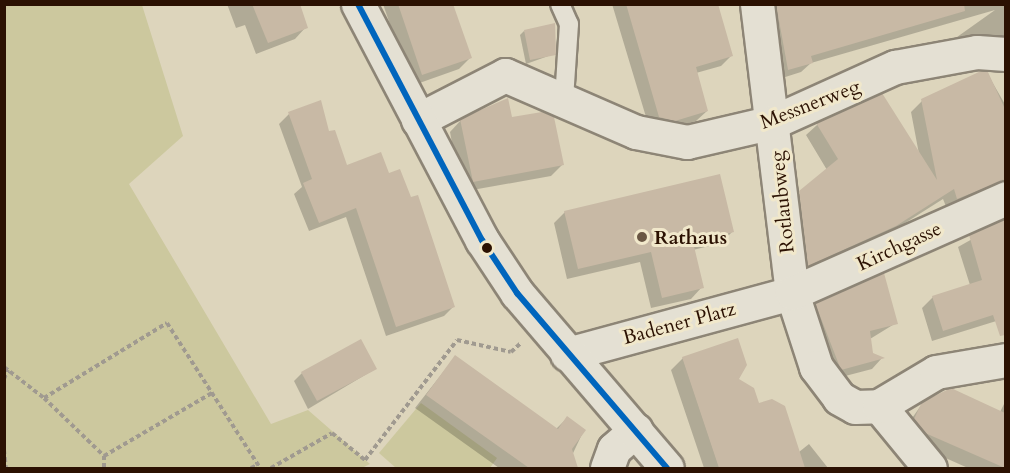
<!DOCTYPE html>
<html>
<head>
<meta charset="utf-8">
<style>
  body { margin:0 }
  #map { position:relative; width:1010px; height:473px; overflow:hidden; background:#ddd5bc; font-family:Cardo,serif }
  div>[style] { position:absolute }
  .green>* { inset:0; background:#ccc89e }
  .shadow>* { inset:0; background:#0003 }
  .building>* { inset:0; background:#c8b9a5 }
  .path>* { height:4px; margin-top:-2px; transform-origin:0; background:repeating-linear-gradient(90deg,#a09a90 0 4.5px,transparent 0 7.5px) }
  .roads { filter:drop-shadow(2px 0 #8d8576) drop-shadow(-2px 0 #8d8576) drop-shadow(0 2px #8d8576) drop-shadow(0 -2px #8d8576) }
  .lane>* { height:18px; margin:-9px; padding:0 9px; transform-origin:9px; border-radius:9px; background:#e4e0d3 }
  .street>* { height:33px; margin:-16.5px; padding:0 16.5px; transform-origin:16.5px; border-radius:16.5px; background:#e4e0d3 }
  .secondary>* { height:33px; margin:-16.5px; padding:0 16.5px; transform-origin:16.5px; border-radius:16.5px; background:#e4e0d3 }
  .bus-1>* { height:6px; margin:-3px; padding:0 3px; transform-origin:3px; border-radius:3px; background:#0065bd }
  .dots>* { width:16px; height:16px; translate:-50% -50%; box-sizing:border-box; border:3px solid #f1e8cb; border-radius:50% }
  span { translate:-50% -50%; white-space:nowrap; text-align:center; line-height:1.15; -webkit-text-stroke:6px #f1e8cb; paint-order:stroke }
  .street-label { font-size:20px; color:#2b1102 }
  .poi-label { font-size:20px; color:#2b1102; font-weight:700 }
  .left { translate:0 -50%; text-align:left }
  .frame { position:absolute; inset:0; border:6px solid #2b1102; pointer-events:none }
</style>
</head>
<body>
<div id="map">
  <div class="green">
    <div style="clip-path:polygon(4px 5px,142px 5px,183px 136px,129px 184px,271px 424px,308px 410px,370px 464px,362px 468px,5px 468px)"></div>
    <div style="clip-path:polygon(421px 403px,497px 458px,490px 468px,396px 468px,379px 453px)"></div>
  </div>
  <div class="shadow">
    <div style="clip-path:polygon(227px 4px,298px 4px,306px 27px,295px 39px,256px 54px,245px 25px,236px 28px)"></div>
    <div style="clip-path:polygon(383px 4px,451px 4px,470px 58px,459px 69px,411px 86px)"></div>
    <div style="clip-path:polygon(612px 4px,714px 4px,731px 56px,721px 66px,696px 73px,707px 111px,696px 121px,664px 130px,649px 127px)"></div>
    <div style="clip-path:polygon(769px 4px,1006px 4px,1006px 38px,943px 47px,995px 10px,811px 63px,801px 72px,779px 79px)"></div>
    <div style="clip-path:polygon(524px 31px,554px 54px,526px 64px,520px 35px)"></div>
    <div style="clip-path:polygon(987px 73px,1006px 106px,1006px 193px,947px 209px,943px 199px,883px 237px,797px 275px,788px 204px,827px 170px,806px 135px,817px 125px,882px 95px,919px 154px,911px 112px,922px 101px)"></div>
    <div style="clip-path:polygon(289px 114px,328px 133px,347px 167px,388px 175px,454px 306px,444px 316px,386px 336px,346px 217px,309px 231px,294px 194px,302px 187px,279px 124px)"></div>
    <div style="clip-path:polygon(510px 119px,562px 165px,551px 176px,461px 192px,450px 132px,461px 120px)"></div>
    <div style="clip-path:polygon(565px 212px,732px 232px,721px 243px,693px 250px,702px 287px,691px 299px,651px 308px,640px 262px,567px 279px,554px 223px)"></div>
    <div style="clip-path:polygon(1006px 220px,1006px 318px,932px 341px,922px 308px,933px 297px,970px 285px,958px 247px)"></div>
    <div style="clip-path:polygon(816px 304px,896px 323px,870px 339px,872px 354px,882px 358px,872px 369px,830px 380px,805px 316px)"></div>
    <div style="clip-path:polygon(455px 357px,556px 429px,567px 418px,584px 430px,566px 468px,499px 468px,415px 408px)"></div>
    <div style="clip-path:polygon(683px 358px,737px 379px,799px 452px,809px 444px,828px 468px,704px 468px,671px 370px)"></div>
    <div style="clip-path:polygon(375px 369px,308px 409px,294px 381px,302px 373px)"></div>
    <div style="clip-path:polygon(1006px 400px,1006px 468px,968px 468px,914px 444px,903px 431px,922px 404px,1000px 412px)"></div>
  </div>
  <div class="building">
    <div style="clip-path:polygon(252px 4px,300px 4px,308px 28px,268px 43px)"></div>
    <div style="clip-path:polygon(398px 4px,453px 4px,472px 58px,422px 75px)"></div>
    <div style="clip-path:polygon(626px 4px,718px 4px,733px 56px,696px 67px,708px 111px,675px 121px,659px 117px)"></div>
    <div style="clip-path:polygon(776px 4px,964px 4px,965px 11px,811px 56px,813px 63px,788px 70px)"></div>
    <div style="clip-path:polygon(555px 23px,556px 55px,530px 60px,524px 30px)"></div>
    <div style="clip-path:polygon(981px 71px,988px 72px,1005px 109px,1005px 180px,957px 199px,954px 189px,896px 226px,808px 266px,799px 191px,838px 159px,816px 123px,882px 93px,937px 180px,921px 99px)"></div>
    <div style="clip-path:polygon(508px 98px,512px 117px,542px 112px,554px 117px,564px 165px,473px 182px,460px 119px)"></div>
    <div style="clip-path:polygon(321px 100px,329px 131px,335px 130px,347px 165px,381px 152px,389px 173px,400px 169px,411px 197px,418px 195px,455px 307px,396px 327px,356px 208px,319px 223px,303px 183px,312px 179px,288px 112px)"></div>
    <div style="clip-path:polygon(720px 174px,734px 232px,693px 242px,704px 288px,662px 298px,651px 252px,578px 269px,564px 211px)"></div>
    <div style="clip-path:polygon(1005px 219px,1005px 335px,1000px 336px,993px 315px,943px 331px,932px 296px,982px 280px,969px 235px)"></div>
    <div style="clip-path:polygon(884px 273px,898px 324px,870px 331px,873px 353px,885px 358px,841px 370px,815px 303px)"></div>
    <div style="clip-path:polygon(738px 338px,747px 365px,739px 379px,754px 388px,759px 403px,772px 399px,785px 406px,805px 468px,719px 468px,682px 357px)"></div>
    <div style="clip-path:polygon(361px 339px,377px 369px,317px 401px,301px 372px)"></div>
    <div style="clip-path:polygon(455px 355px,558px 429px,567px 416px,586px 430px,572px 449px,578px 468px,529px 468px,426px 395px)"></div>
    <div style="clip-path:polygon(951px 388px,1005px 413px,1005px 468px,925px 433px,914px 419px,922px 402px)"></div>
  </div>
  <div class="path">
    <div style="left:4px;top:367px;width:51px;rotate:37.8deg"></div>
    <div style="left:44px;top:398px;width:144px;rotate:-31.4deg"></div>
    <div style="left:167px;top:323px;width:172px;rotate:57.3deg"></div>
    <div style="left:4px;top:379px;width:10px;rotate:-66deg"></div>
    <div style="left:44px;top:398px;width:83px;rotate:44deg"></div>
    <div style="left:104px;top:456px;width:125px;rotate:-30.3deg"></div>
    <div style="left:4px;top:450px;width:18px;rotate:84deg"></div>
    <div style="left:104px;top:456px;width:12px;rotate:90deg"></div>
    <div style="left:251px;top:468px;width:7px;rotate:-27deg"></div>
    <div style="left:271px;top:468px;width:70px;rotate:-29.8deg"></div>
    <div style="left:332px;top:433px;width:43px;rotate:39.3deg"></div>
    <div style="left:365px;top:460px;width:151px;rotate:-52.5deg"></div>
    <div style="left:457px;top:340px;width:55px;rotate:12.5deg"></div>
    <div style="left:511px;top:352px;width:13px;rotate:-42deg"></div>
  </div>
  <div class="roads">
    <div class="lane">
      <div style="left:560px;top:4px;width:22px;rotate:66deg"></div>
      <div style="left:569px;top:24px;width:76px;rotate:93.8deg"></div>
    </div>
    <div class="street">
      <div style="left:757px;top:4px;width:291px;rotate:83.1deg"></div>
      <div style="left:792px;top:293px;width:78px;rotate:72deg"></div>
      <div style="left:816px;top:367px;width:39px;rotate:53deg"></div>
      <div style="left:839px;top:398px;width:18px;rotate:29deg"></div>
      <div style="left:855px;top:407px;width:24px;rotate:-2deg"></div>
      <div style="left:879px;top:406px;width:80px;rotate:50.6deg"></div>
      <div style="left:418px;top:120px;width:98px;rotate:-27.3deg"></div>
      <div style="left:505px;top:75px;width:143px;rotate:23.5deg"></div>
      <div style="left:636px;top:132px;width:52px;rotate:11.1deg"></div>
      <div style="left:687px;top:142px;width:88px;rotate:-13.1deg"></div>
      <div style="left:773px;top:122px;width:134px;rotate:-24.3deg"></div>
      <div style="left:895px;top:67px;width:83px;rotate:-10.4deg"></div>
      <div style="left:977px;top:52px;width:29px;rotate:4deg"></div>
      <div style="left:567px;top:354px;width:233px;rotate:-15.2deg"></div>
      <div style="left:792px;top:293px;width:234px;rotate:-23.9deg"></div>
      <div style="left:879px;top:406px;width:66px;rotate:-30.8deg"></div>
      <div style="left:936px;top:372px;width:71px;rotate:-9.7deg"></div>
      <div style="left:607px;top:468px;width:20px;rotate:-70deg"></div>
      <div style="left:614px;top:449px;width:29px;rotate:-41deg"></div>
    </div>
    <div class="secondary">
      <div style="left:358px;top:4px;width:267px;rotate:62.3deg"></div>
      <div style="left:482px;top:240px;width:64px;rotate:56.6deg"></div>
      <div style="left:517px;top:293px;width:230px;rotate:49.4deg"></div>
    </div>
  </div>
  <div class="bus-1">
    <div style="left:358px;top:4px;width:267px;rotate:62.3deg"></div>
    <div style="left:482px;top:240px;width:64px;rotate:56.6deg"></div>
    <div style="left:517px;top:293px;width:230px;rotate:49.4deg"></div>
  </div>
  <div class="dots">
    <div style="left:642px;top:237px;background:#695643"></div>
    <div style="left:487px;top:248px;background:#2b1102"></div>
  </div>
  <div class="street-label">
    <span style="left:810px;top:104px;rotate:-21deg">Messnerweg</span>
    <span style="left:782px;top:202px;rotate:-96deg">Rotlaubweg</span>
    <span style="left:899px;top:246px;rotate:-25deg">Kirchgasse</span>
    <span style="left:679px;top:323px;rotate:-15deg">Badener Platz</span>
  </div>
  <div class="poi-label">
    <span class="left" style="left:654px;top:237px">Rathaus</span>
  </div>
  <div class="frame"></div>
</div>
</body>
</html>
